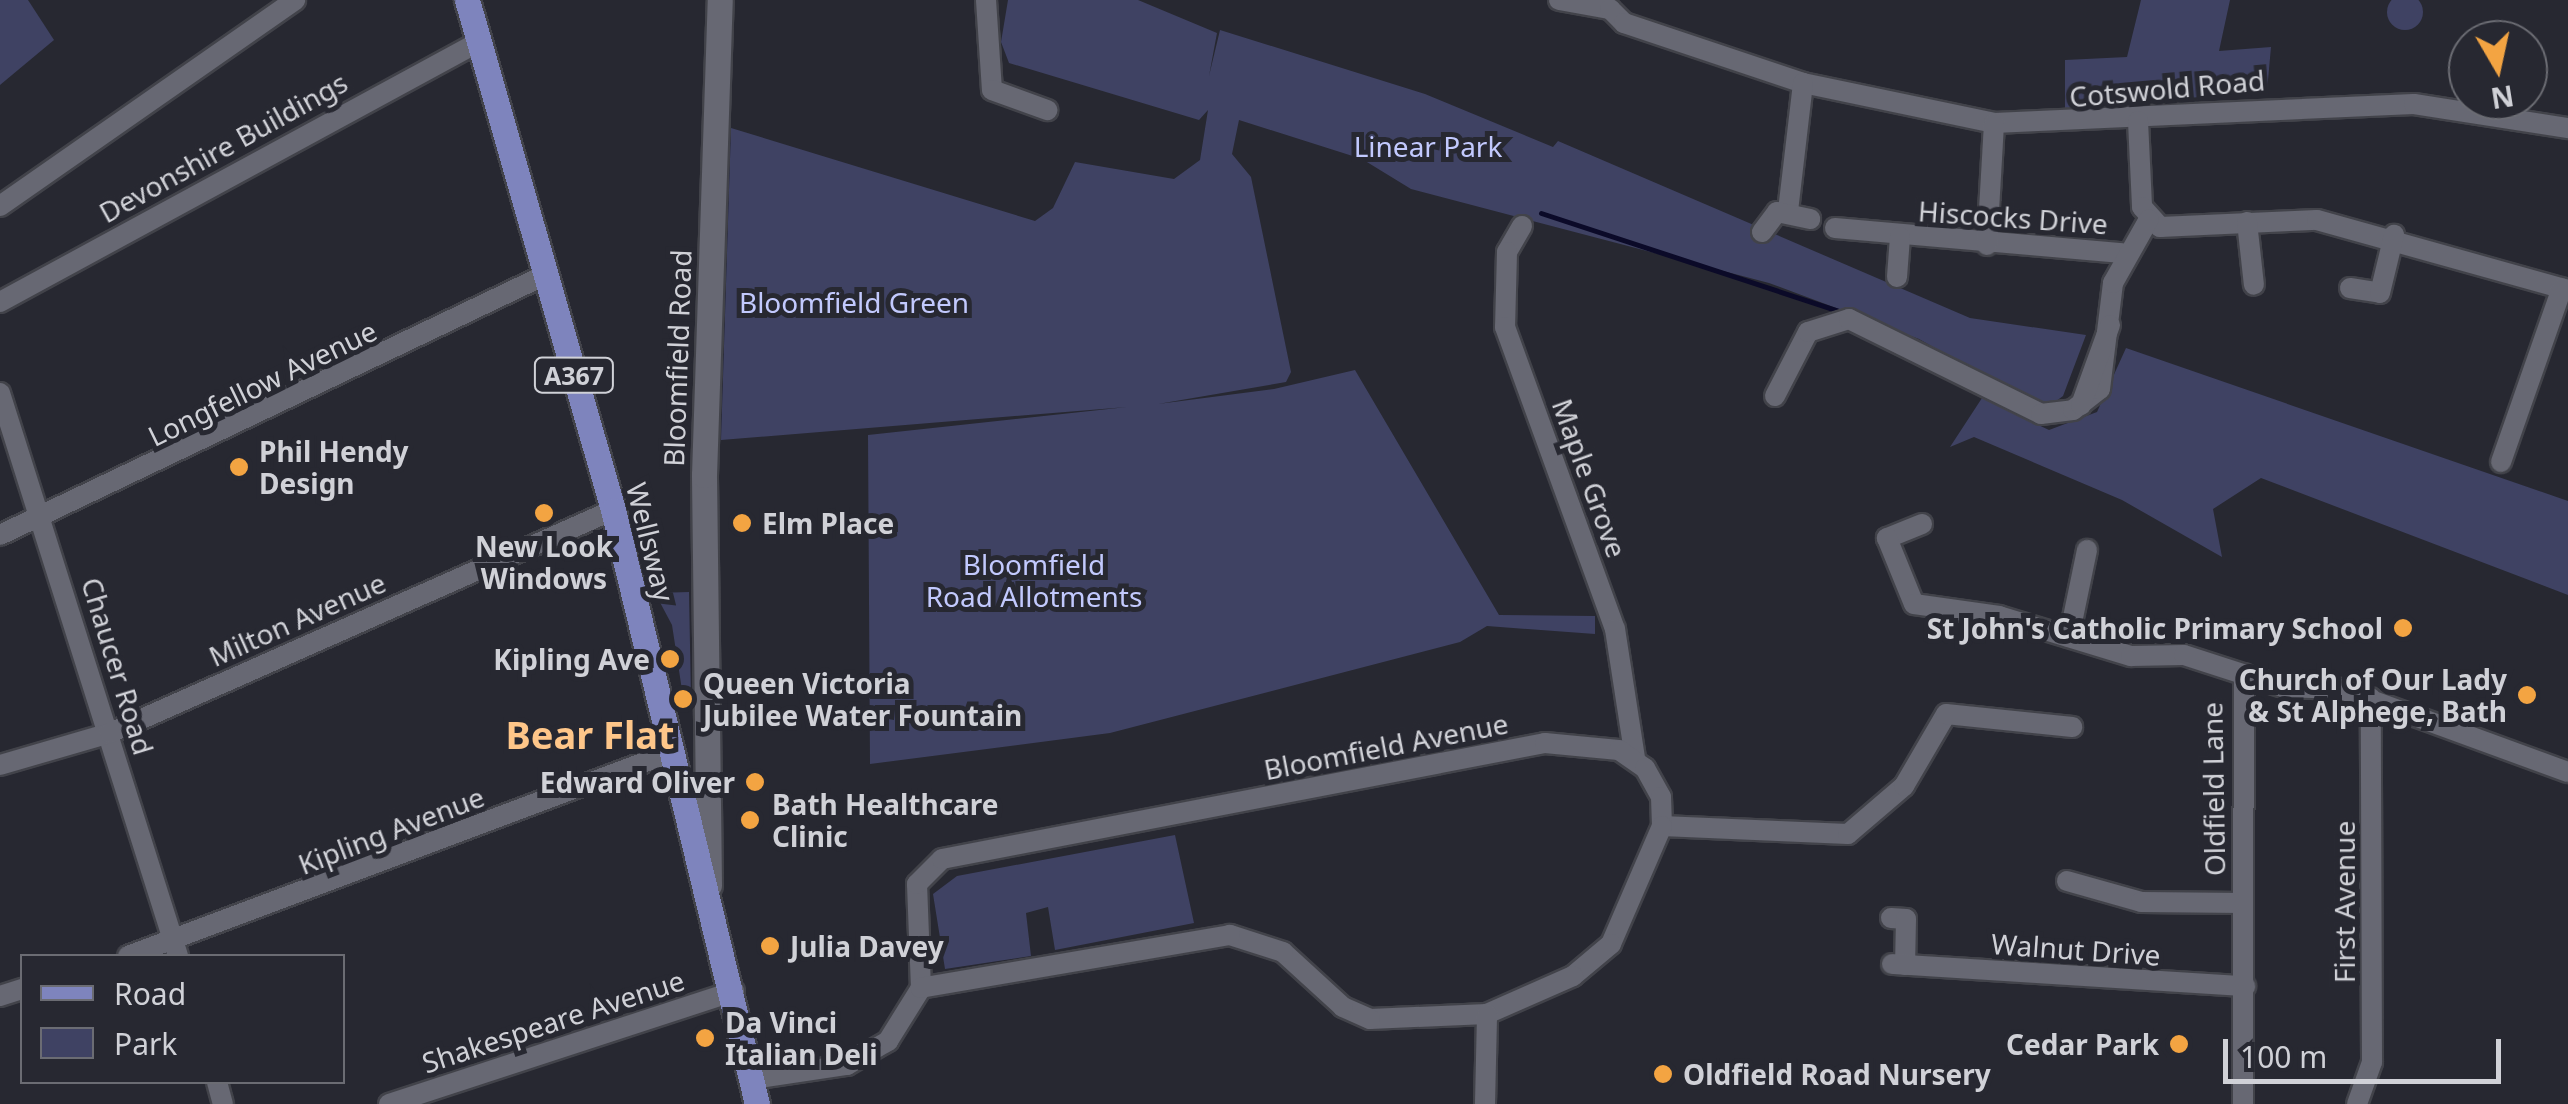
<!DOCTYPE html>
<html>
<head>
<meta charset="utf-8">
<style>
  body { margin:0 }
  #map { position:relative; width:2568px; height:1104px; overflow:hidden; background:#272831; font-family:"Noto Sans",sans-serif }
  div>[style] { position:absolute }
  .green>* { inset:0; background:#3f4263 }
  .round { border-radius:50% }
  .stream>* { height:5px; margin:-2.5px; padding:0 2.5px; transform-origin:2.5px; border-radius:2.5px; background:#0b0a28 }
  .roads { filter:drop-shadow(2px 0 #42434a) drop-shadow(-2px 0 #42434a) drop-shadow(0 2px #42434a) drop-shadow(0 -2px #42434a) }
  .minor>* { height:20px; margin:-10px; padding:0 10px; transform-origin:10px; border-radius:10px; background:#676873 }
  .tertiary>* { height:25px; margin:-12.5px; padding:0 12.5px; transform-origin:12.5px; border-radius:12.5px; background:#676873 }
  .primary>* { height:25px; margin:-12.5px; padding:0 12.5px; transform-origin:12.5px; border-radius:12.5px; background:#7e84bd }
  .dots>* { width:28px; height:28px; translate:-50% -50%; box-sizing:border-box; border:5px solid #272831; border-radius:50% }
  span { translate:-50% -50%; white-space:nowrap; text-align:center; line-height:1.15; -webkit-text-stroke:10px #272831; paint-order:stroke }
  .shield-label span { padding:2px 8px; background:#272831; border:2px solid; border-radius:8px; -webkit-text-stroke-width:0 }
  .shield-label { font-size:25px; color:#d0d1d7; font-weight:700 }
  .street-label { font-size:28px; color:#d0d1d7 }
  .park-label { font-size:28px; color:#c2c9fd }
  .poi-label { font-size:28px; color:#d0d1d7; font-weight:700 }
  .left { translate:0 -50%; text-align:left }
  .right { translate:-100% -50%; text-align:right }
  .district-label { font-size:38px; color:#fec689; font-weight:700 }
  .legend { position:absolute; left:20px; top:954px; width:325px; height:130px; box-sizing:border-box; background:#272831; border:2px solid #6b6c73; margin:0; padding:12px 18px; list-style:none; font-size:30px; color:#d0d1d7 }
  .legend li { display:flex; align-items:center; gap:20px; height:50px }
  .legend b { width:50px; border:2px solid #6b6c73 }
  .north { position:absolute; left:2448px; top:20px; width:100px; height:100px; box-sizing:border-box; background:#272831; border:2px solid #6b6c73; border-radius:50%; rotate:171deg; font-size:28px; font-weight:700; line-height:40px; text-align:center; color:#d0d1d7 }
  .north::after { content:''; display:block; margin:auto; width:35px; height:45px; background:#f3a442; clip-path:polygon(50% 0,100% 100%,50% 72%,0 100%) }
  .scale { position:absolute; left:2223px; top:1039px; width:278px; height:45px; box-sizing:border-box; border:5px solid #d0d1d7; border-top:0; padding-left:12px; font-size:30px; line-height:35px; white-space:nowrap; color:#d0d1d7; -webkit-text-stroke:8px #272831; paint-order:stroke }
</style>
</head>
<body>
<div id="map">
  <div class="green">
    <div class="round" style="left:2387px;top:-6px;width:36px;height:36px"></div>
    <div style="clip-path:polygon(0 0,28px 0,54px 40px,0 85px)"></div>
    <div style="clip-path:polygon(1008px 0,1138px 0,1217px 33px,1209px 76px,1220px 30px,1425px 94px,1553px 147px,1558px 141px,1970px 318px,2086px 335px,2063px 396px,2044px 410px,1919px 339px,1769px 283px,1411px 189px,1362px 159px,1239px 120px,1232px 154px,1251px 177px,1291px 372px,1286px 382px,1158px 404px,1274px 389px,1355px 370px,1499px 615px,1595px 616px,1595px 634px,1487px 626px,1460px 642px,1110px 733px,870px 764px,868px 435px,1127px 407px,721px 440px,731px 128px,1035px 221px,1053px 208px,1075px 162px,1174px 179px,1200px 160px,1208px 110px,1199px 120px,1009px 63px,1001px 42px)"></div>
    <div style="clip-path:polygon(2141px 0,2230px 0,2219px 51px,2271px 47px,2267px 91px,2065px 109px,2065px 60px,2127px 57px)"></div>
    <div style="clip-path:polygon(2126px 348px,2568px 501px,2568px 595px,2261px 478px,2213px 509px,2222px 557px,2122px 500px,1974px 437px,1950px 447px,1982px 398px,2049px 430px,2097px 412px)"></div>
    <div style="clip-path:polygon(689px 592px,691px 699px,684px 703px,672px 625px,655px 593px)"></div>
    <div style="clip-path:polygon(1175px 835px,1194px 923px,1055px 950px,1048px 907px,1026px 913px,1031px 956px,945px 969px,933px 894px,957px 876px)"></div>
  </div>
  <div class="stream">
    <div style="left:1541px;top:213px;width:317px;rotate:18.2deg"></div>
  </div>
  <div class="roads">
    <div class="minor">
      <div style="left:986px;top:0;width:90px;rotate:86.2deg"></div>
      <div style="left:992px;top:90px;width:59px;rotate:20deg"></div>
      <div style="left:1559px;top:0;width:52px;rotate:10deg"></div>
      <div style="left:1610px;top:9px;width:20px;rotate:45deg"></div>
      <div style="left:1624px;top:23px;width:189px;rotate:18.5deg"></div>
      <div style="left:1803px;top:83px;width:195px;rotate:11.8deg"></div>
      <div style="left:1994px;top:123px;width:420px;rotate:-2.6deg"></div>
      <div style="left:2414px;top:104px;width:156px;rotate:8.9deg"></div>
      <div style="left:2138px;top:121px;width:86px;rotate:87.3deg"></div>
      <div style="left:2142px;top:207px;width:27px;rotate:48deg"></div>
      <div style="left:2160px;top:227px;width:157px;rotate:-2.6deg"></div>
      <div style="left:2317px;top:220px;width:261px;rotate:15.6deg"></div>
      <div style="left:0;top:206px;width:360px;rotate:-34.9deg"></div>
      <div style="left:1788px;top:211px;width:129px;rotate:-83.3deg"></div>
      <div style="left:2247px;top:222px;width:63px;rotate:83.7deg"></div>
      <div style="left:1522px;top:226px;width:30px;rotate:120deg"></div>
      <div style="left:1507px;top:252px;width:75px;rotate:91.5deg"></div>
      <div style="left:1505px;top:327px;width:321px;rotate:70deg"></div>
      <div style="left:1615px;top:629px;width:131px;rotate:81.2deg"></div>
      <div style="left:1835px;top:228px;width:288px;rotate:5deg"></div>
      <div style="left:1762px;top:232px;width:25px;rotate:-53deg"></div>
      <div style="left:1777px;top:212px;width:34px;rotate:12deg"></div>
      <div style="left:1987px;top:245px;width:122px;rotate:-86.7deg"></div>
      <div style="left:1897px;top:277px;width:40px;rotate:-85.7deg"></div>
      <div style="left:2350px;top:288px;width:30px;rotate:9deg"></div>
      <div style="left:2380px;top:293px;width:60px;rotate:-76.4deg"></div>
      <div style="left:0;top:302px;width:541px;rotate:-28.51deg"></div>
      <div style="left:0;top:393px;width:590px;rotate:72.45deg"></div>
      <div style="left:1775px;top:396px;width:72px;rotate:-62.7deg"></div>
      <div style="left:1808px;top:332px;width:43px;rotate:-17.6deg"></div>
      <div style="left:1849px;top:319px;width:214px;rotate:26.3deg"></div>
      <div style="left:2041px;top:414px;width:32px;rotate:-7deg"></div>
      <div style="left:2073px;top:410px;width:34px;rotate:-38deg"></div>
      <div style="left:2100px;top:389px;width:107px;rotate:-83deg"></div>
      <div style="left:2113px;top:283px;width:73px;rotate:-60.6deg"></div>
      <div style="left:2081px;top:405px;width:85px;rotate:-70.1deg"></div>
      <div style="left:2501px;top:462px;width:184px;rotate:-70.7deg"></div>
      <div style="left:1922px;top:524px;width:38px;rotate:158deg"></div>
      <div style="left:1887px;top:538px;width:71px;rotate:67.8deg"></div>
      <div style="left:1914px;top:604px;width:86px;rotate:8deg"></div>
      <div style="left:1999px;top:616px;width:138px;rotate:16.9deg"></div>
      <div style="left:2131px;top:656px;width:53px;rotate:-1.1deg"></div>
      <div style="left:2184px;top:655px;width:104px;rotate:17.9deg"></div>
      <div style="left:2283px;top:687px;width:58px;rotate:2deg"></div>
      <div style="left:2341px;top:689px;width:242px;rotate:20.1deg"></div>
      <div style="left:0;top:535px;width:604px;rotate:-25.5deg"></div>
      <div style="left:2069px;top:637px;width:89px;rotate:-78.3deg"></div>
      <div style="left:0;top:765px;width:115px;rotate:-16.2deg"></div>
      <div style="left:110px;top:733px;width:550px;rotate:-23.91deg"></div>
      <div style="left:1662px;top:826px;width:186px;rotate:2.5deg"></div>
      <div style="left:1848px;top:834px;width:74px;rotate:-40.6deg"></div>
      <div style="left:1904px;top:786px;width:83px;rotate:-59.7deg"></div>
      <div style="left:1946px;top:714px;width:127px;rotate:5.9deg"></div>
      <div style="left:2067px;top:881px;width:77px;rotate:15.8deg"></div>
      <div style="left:2141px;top:902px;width:102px;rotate:0.6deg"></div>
      <div style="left:1891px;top:918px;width:15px;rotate:4deg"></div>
      <div style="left:1906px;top:919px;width:46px;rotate:91.2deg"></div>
      <div style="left:128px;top:956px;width:581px;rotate:-20.56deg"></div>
      <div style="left:1892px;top:964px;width:354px;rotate:3.6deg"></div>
      <div style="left:0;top:996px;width:23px;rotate:-18deg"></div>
      <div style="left:752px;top:1079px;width:96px;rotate:-8.4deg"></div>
      <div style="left:847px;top:1065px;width:48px;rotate:-30.3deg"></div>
      <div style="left:888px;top:1041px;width:62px;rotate:-58.1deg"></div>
      <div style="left:921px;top:988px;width:104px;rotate:-92.2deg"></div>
      <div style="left:917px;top:884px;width:35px;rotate:-45deg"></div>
      <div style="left:942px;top:859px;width:614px;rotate:-10.89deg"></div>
      <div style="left:1545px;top:743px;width:74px;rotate:5.4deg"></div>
      <div style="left:1619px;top:750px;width:32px;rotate:35deg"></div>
      <div style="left:1645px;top:768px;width:33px;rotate:61deg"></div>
      <div style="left:1661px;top:797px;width:29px;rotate:88deg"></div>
      <div style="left:1662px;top:826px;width:129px;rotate:113.4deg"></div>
      <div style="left:1611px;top:944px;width:50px;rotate:139.9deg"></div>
      <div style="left:1573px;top:976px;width:94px;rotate:156.2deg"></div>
      <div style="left:1487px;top:1014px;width:117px;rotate:177.6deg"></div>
      <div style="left:1370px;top:1019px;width:30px;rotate:-156deg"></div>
      <div style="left:1343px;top:1007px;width:81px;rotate:-137.5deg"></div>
      <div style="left:1283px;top:952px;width:56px;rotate:-162.2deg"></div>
      <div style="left:1230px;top:935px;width:314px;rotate:170.3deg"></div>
      <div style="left:217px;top:1082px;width:23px;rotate:75deg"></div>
      <div style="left:389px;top:1104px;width:363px;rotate:-18.1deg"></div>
      <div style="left:1485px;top:1104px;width:90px;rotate:-88.7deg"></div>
      <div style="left:2243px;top:1104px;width:430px;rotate:-89.9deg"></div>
      <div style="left:2357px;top:1104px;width:45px;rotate:-70.3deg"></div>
      <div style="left:2372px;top:1062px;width:364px;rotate:-90.2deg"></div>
    </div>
    <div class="tertiary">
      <div style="left:709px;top:885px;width:410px;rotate:-90.7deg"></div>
      <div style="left:704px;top:475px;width:475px;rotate:-88.1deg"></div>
    </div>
    <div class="primary">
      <div style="left:467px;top:0;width:530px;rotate:74.02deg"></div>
      <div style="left:613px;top:510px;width:611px;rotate:76.37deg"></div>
    </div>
  </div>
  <div class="dots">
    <div style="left:239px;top:467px;background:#f3a442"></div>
    <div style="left:544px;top:513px;background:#f3a442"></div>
    <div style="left:742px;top:523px;background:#f3a442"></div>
    <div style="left:2403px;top:628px;background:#f3a442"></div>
    <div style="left:670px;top:659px;background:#f3a442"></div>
    <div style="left:2527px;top:695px;background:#f3a442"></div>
    <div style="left:683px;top:699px;background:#f3a442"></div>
    <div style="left:755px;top:782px;background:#f3a442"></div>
    <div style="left:750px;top:820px;background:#f3a442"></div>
    <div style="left:770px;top:946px;background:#f3a442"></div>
    <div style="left:705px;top:1038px;background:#f3a442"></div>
    <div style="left:2179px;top:1044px;background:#f3a442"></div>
    <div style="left:1663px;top:1074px;background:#f3a442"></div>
  </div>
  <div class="shield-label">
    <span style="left:574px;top:375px">A367</span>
  </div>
  <div class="street-label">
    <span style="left:2167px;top:88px;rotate:-5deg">Cotswold Road</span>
    <span style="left:223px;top:147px;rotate:-29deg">Devonshire Buildings</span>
    <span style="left:2013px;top:217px;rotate:4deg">Hiscocks Drive</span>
    <span style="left:677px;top:358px;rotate:-88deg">Bloomfield Road</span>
    <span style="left:262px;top:383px;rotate:-26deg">Longfellow Avenue</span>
    <span style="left:1590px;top:478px;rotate:70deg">Maple Grove</span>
    <span style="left:651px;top:542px;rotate:76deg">Wellsway</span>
    <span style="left:297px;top:619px;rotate:-24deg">Milton Avenue</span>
    <span style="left:118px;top:666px;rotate:73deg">Chaucer Road</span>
    <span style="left:1386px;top:746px;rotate:-11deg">Bloomfield Avenue</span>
    <span style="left:2213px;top:789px;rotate:-91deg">Oldfield Lane</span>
    <span style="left:391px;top:830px;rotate:-21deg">Kipling Avenue</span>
    <span style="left:2344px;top:902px;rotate:-90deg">First Avenue</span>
    <span style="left:2076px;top:949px;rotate:4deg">Walnut Drive</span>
    <span style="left:553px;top:1021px;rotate:-18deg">Shakespeare Avenue</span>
  </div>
  <div class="park-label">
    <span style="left:1428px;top:146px">Linear Park</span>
    <span style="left:854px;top:302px">Bloomfield Green</span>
    <span style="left:1034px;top:580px">Bloomfield<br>Road Allotments</span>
  </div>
  <div class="poi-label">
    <span class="left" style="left:259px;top:467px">Phil Hendy<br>Design</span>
    <span class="left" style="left:762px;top:523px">Elm Place</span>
    <span style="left:544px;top:562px">New Look<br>Windows</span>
    <span class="right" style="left:2383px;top:628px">St John's Catholic Primary School</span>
    <span class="right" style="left:650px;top:659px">Kipling Ave</span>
    <span class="right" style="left:2507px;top:695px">Church of Our Lady<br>&amp; St Alphege, Bath</span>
    <span class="left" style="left:703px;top:699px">Queen Victoria<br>Jubilee Water Fountain</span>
    <span class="right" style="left:735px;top:782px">Edward Oliver</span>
    <span class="left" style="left:772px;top:820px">Bath Healthcare<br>Clinic</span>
    <span class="left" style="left:790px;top:946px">Julia Davey</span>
    <span class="left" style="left:725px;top:1038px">Da Vinci<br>Italian Deli</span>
    <span class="right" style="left:2159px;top:1044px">Cedar Park</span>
    <span class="left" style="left:1683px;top:1074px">Oldfield Road Nursery</span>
  </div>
  <div class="district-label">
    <span style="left:590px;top:735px">Bear Flat</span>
  </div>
  <ul class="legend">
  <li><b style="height:12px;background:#7e84bd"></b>Road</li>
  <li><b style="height:28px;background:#3f4263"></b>Park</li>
  </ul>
  <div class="north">N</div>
  <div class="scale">100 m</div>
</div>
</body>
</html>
